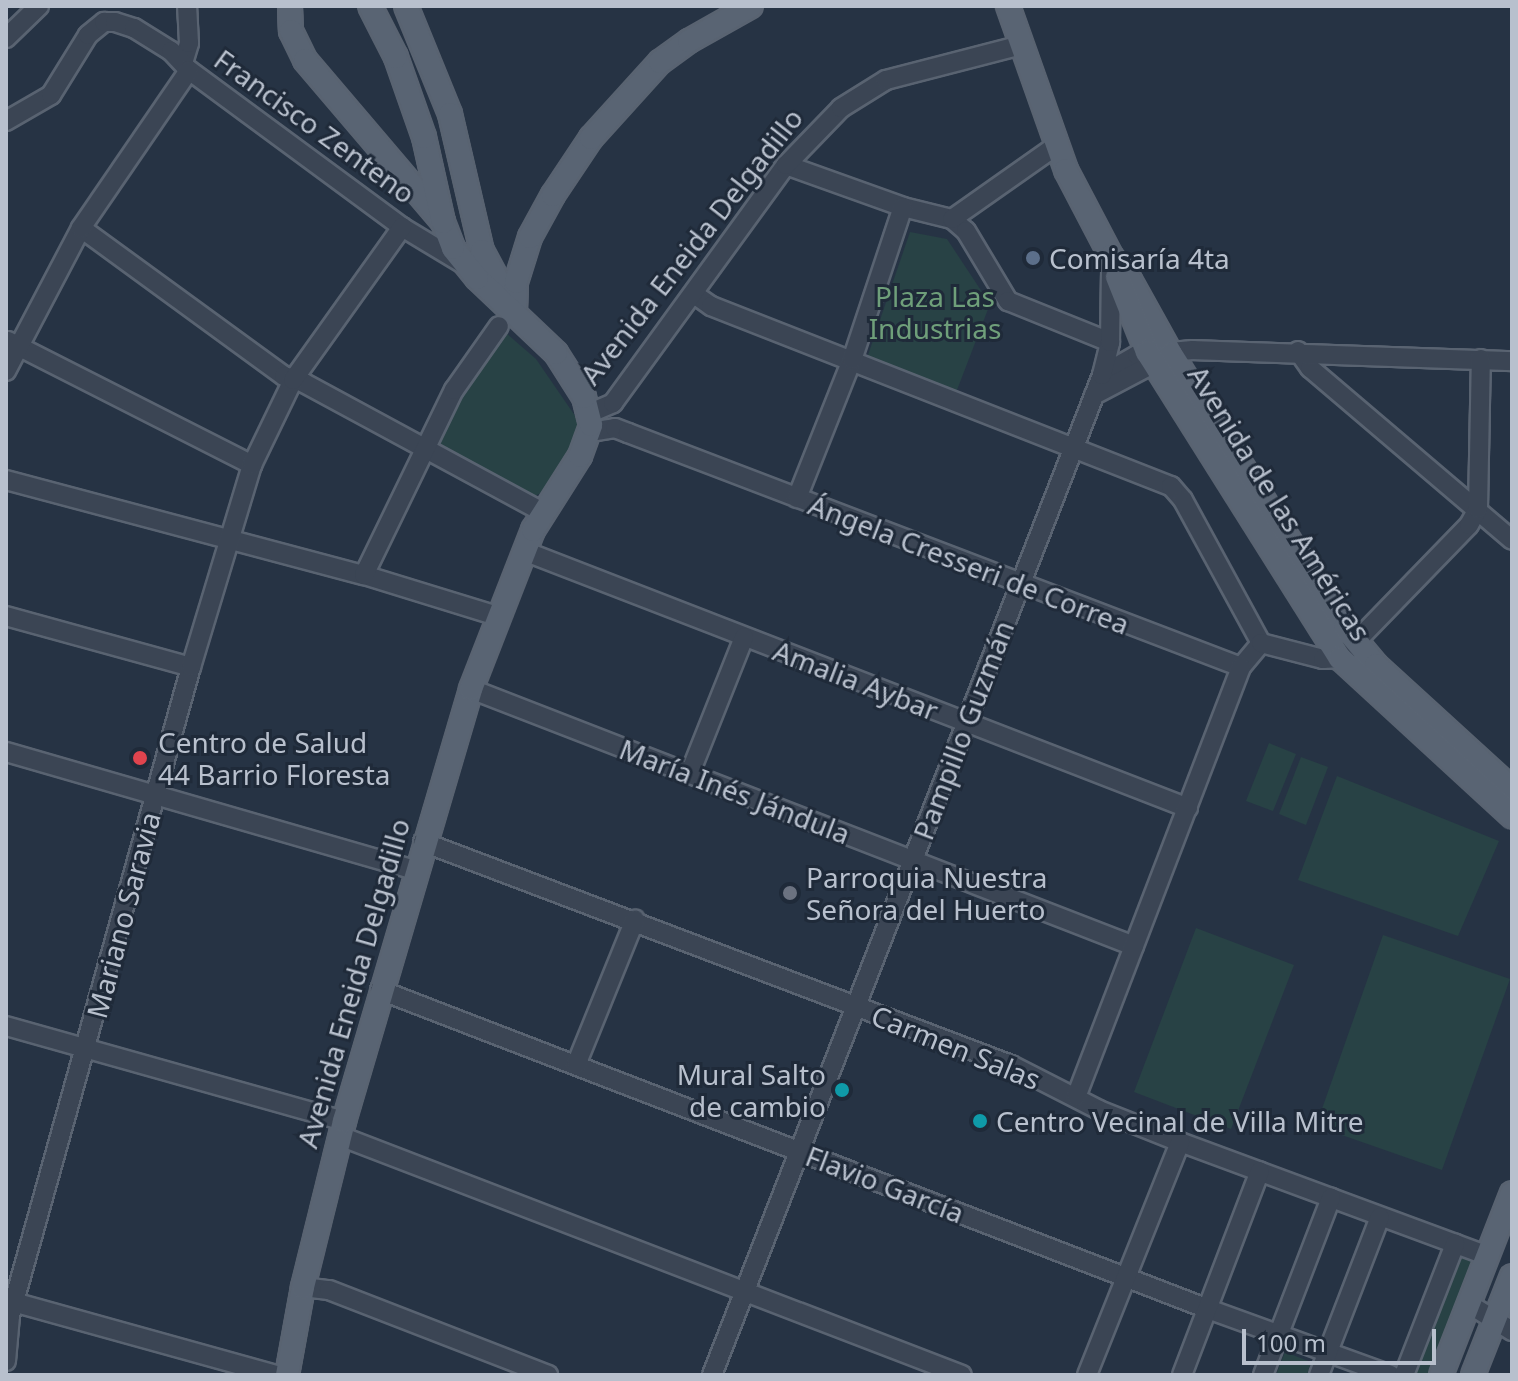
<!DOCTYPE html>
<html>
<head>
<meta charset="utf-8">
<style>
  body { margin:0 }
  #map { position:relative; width:1518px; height:1381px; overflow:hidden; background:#263344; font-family:"Noto Sans",sans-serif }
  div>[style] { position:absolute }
  .green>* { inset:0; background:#284245 }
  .roads { filter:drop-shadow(2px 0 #596371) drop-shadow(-2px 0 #596371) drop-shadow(0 2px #596371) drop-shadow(0 -2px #596371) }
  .minor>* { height:18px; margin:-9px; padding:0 9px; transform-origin:9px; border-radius:9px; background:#3b4554 }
  .major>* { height:22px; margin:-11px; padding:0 11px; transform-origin:11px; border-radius:11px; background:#596473 }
  .dots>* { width:22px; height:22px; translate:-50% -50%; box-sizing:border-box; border:4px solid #1f2a39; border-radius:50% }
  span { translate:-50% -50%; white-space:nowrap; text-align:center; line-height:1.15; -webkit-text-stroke:6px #1f2a39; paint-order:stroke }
  .street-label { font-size:28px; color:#b8c0cd }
  .poi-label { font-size:28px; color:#b8c0cd }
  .left { translate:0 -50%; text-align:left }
  .right { translate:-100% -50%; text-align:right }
  .park-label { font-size:28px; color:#6f9f7a }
  .frame { position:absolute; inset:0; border:8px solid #b8c0cd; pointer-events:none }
  .scale { position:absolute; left:1242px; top:1329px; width:194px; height:36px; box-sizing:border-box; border:4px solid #b8c0cd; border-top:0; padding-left:10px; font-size:24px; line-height:28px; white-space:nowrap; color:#b8c0cd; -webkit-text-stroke:6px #1f2a39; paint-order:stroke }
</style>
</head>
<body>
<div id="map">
  <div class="green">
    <div style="clip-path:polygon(910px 232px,947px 239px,990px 304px,957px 390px,867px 358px)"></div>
    <div style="clip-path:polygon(506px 333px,536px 359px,580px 423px,580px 441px,548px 490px,532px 497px,441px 449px,436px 436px,469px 377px)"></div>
    <div style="clip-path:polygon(1269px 743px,1296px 754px,1273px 811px,1246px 801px)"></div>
    <div style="clip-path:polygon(1301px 757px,1328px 767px,1306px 825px,1279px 814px)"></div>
    <div style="clip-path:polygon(1337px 776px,1499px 841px,1458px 936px,1298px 880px)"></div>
    <div style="clip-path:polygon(1196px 928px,1294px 965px,1231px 1129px,1134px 1092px)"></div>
    <div style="clip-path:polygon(1383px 935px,1510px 979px,1442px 1170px,1316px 1126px)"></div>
    <div style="clip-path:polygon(1460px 1258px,1470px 1259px,1474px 1266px,1432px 1375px,1413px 1375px,1455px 1263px)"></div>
    <div style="clip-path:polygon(1285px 1352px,1311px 1362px,1307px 1375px,1276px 1375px)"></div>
  </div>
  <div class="roads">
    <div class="minor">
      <div style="left:6px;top:38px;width:46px;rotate:-44.1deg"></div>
      <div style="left:183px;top:63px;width:21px;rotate:-73deg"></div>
      <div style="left:189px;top:43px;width:37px;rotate:-93deg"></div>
      <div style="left:6px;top:121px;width:52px;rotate:-30deg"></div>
      <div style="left:51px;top:95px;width:70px;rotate:-58.3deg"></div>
      <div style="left:88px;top:35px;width:21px;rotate:-39deg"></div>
      <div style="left:104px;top:22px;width:11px"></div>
      <div style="left:115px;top:22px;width:20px;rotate:18deg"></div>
      <div style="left:134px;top:28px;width:44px;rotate:31.9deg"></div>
      <div style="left:171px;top:51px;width:26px;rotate:47deg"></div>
      <div style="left:189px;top:70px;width:265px;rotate:36.4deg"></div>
      <div style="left:402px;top:227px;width:74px;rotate:31.1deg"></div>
      <div style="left:786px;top:165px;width:124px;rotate:19.7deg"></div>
      <div style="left:903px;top:207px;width:50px;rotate:13.8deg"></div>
      <div style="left:952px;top:219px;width:18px;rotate:41deg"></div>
      <div style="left:966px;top:231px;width:82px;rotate:59deg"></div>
      <div style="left:1008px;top:301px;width:110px;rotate:21.9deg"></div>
      <div style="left:952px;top:219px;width:127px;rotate:-35.1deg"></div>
      <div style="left:81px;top:228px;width:251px;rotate:36.1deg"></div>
      <div style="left:284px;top:376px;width:21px;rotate:19deg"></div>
      <div style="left:304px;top:383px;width:272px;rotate:28.4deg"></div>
      <div style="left:694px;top:294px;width:21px;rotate:35deg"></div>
      <div style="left:711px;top:306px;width:494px;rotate:21.4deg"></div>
      <div style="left:1171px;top:486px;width:18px;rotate:49deg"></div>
      <div style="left:1183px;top:500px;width:163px;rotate:61.4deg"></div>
      <div style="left:8px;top:341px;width:274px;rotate:26.9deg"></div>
      <div style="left:1298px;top:351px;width:21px;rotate:55deg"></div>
      <div style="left:1310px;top:368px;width:265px;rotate:40.4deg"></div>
      <div style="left:6px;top:371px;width:161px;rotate:-62.3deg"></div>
      <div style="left:81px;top:228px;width:191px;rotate:-55.6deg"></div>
      <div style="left:1102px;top:375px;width:40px;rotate:-29.7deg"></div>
      <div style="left:1137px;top:355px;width:56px;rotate:-5.1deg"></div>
      <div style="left:1193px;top:350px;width:319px;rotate:2deg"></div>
      <div style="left:1094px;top:395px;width:81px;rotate:-27.8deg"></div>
      <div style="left:590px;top:413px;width:25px;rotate:-23deg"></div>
      <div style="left:613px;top:403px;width:294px;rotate:-54deg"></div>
      <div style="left:786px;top:165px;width:79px;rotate:-46deg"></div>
      <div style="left:841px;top:108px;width:53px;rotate:-31.9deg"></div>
      <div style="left:886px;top:80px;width:139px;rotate:-14.5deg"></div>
      <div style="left:590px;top:432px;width:25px;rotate:-9deg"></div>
      <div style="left:615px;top:428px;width:14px;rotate:21deg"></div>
      <div style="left:628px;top:433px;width:656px;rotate:20.89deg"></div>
      <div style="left:1241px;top:667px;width:31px;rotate:-50deg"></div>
      <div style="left:1261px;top:643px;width:64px;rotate:14.5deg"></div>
      <div style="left:1323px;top:659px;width:17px;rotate:-3deg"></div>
      <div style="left:1340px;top:658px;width:185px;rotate:-45.9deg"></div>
      <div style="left:1469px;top:525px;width:18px;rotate:-61deg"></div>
      <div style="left:1478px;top:509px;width:150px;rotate:-88.9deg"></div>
      <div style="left:6px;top:480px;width:370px;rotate:14.9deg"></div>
      <div style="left:364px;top:575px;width:139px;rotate:17.1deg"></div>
      <div style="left:797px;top:498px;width:149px;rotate:-68.3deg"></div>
      <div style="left:852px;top:360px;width:161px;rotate:-71.6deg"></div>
      <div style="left:524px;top:551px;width:712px;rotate:21.16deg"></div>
      <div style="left:364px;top:575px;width:206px;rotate:-64.1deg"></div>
      <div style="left:454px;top:390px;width:78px;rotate:-54.9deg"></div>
      <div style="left:6px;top:616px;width:192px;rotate:15.4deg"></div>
      <div style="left:471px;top:689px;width:711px;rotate:21.19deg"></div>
      <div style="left:6px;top:752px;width:426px;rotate:16.1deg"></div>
      <div style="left:690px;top:773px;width:146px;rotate:-68.3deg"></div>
      <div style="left:423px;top:842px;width:629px;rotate:20.77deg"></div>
      <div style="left:1011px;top:1065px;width:99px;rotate:27.1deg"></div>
      <div style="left:1099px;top:1110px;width:87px;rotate:21.6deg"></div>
      <div style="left:1180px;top:1142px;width:328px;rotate:20.3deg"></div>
      <div style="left:380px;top:990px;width:887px;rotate:21.07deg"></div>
      <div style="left:1208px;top:1309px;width:194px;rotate:19.9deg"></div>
      <div style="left:6px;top:1026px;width:351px;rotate:15.7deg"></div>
      <div style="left:576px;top:1065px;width:157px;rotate:-67.9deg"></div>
      <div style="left:1076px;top:1097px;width:461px;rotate:-69deg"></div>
      <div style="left:340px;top:1136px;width:666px;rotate:21.02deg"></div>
      <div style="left:303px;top:1287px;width:26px;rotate:7deg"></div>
      <div style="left:329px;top:1290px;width:235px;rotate:21.2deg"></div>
      <div style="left:6px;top:1300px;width:281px;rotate:15.5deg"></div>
      <div style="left:1469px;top:1304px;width:51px;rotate:32.1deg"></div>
      <div style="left:6px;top:1361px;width:45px;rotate:-84.9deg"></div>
      <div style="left:10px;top:1316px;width:674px;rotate:-74.42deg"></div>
      <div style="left:191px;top:667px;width:211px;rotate:-73.2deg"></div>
      <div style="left:252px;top:465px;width:94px;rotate:-64.2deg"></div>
      <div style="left:293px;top:380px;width:188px;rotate:-54.5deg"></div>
      <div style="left:712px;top:1375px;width:1073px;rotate:-68.69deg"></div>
      <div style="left:1102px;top:375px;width:34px;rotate:-76deg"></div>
      <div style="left:1110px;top:342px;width:75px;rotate:-89.2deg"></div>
      <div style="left:1087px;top:1375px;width:251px;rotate:-68.2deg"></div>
      <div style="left:1182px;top:1375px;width:218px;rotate:-69.1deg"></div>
      <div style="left:1263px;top:1375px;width:190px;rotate:-69deg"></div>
      <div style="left:1319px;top:1375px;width:169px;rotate:-68.9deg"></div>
      <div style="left:1404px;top:1375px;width:141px;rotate:-68.7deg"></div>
    </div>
    <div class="major">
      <div style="left:290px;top:6px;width:25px;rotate:88deg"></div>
      <div style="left:291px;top:31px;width:32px;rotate:64deg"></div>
      <div style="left:305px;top:60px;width:213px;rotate:49.6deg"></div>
      <div style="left:406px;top:6px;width:117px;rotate:67.8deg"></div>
      <div style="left:450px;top:114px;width:141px;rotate:76.9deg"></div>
      <div style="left:482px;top:251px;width:47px;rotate:61.8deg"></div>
      <div style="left:1008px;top:6px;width:174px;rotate:70.5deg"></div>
      <div style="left:1066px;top:170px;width:97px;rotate:62.4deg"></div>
      <div style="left:1111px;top:256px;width:31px;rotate:52deg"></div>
      <div style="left:1130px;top:280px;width:85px;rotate:61deg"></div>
      <div style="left:1171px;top:354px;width:325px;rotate:57.6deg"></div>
      <div style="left:1345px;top:628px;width:48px;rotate:50deg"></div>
      <div style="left:1376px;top:665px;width:184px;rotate:42.4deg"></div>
      <div style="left:1117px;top:277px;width:81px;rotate:68.2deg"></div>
      <div style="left:1147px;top:352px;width:362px;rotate:57.8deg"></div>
      <div style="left:1340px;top:658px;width:234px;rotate:42.6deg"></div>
      <div style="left:515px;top:311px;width:29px;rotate:-88deg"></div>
      <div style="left:516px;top:282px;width:47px;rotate:-72.7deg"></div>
      <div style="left:530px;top:237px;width:48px;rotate:-61.3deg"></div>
      <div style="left:553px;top:195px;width:69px;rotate:-56.3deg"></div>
      <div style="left:591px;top:138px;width:103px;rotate:-47.8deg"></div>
      <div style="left:660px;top:62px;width:36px;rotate:-36deg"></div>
      <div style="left:689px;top:41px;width:71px;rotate:-29.4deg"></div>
      <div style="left:287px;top:1375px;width:89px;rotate:-79.7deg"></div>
      <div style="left:303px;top:1287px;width:171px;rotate:-76.1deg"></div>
      <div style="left:344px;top:1121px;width:450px;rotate:-73.6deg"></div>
      <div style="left:471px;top:689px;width:171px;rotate:-68.7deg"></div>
      <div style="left:533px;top:530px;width:88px;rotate:-57.6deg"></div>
      <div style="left:580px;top:456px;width:33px;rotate:-70deg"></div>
      <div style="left:591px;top:425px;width:29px;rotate:-104deg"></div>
      <div style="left:584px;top:397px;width:52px;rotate:-122.5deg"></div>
      <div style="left:556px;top:353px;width:109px;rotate:-136.5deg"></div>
      <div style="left:477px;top:278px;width:38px;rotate:-129deg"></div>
      <div style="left:453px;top:248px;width:28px;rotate:-111deg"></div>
      <div style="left:443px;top:222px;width:87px;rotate:-102.6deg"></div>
      <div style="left:424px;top:137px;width:85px;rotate:-109.3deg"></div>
      <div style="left:396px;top:57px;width:57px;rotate:-117deg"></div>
      <div style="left:1441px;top:1375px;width:195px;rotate:-68.7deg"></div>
      <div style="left:1473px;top:1375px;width:106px;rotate:-68.5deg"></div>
    </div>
  </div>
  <div class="dots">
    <div style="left:1033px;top:258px;background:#5c6f8a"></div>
    <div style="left:140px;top:758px;background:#e0444e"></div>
    <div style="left:790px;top:893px;background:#6b7280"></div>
    <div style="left:842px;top:1090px;background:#0f9aa8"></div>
    <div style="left:980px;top:1121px;background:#0f9aa8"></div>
  </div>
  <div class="street-label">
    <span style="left:315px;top:126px;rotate:36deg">Francisco Zenteno</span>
    <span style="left:691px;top:246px;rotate:-52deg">Avenida Eneida Delgadillo</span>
    <span style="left:1280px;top:503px;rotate:58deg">Avenida de las Américas</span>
    <span style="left:969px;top:564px;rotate:21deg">Ángela Cresseri de Correa</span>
    <span style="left:856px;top:680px;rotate:21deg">Amalia Aybar</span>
    <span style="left:963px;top:730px;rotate:-69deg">Pampillo Guzmán</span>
    <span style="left:735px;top:791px;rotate:21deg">María Inés Jándula</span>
    <span style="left:123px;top:915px;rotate:-75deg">Mariano Saravia</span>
    <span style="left:353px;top:983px;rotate:-74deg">Avenida Eneida Delgadillo</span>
    <span style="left:956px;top:1047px;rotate:22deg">Carmen Salas</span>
    <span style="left:885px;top:1184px;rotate:21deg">Flavio García</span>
  </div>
  <div class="poi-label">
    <span class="left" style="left:1049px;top:258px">Comisaría 4ta</span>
    <span class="left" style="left:158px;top:758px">Centro de Salud<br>44 Barrio Floresta</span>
    <span class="left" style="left:806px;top:893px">Parroquia Nuestra<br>Señora del Huerto</span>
    <span class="right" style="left:826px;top:1090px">Mural Salto<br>de cambio</span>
    <span class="left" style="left:996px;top:1121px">Centro Vecinal de Villa Mitre</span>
  </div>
  <div class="park-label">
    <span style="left:935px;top:312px">Plaza Las<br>Industrias</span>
  </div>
  <div class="frame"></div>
  <div class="scale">100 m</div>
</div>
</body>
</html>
